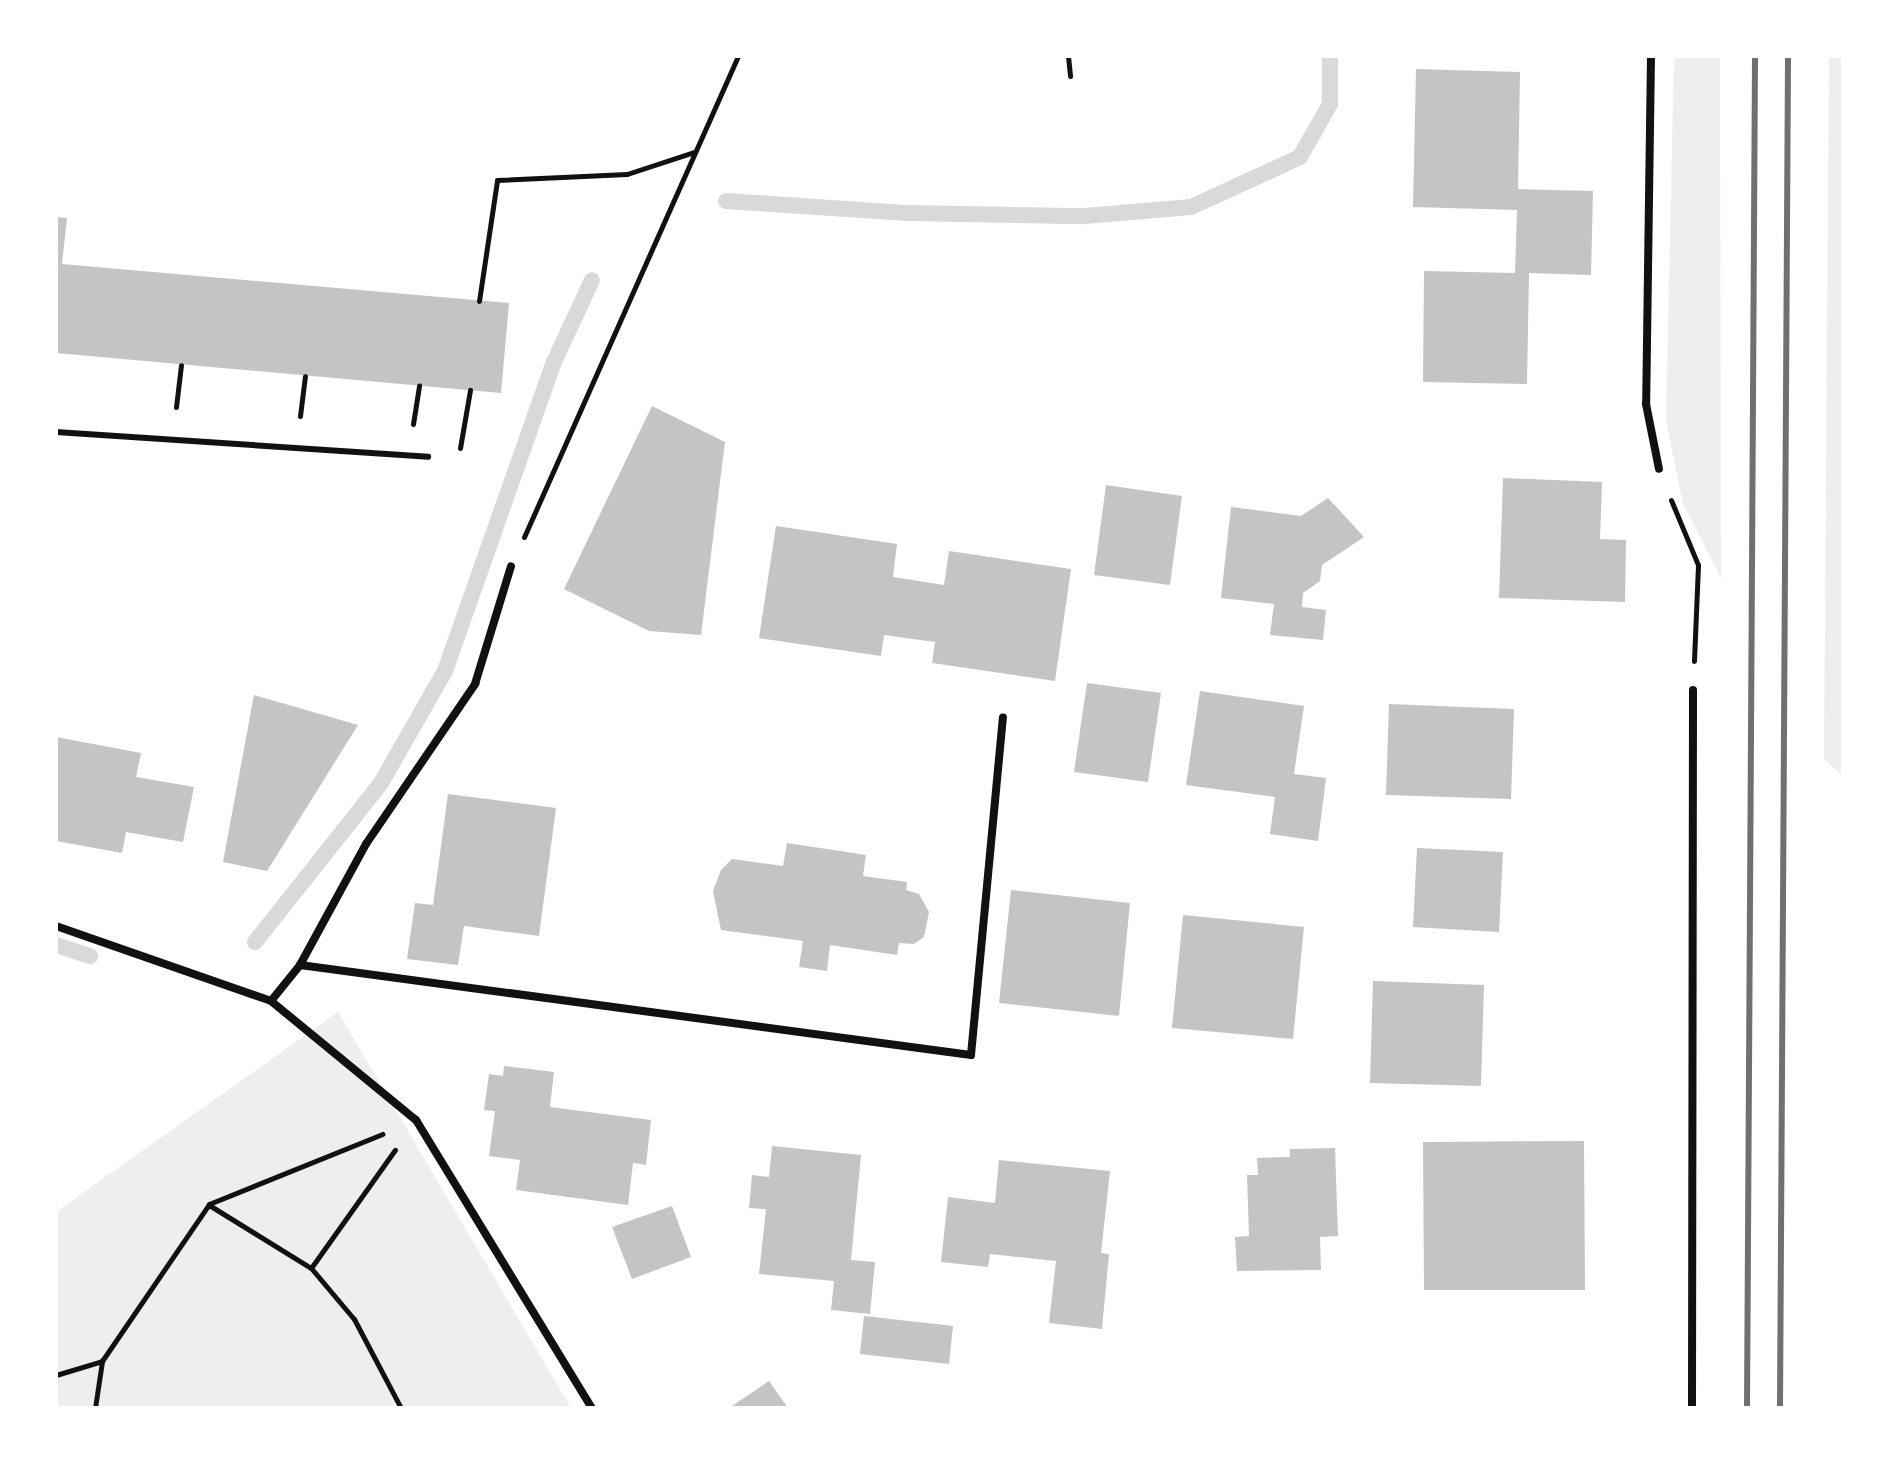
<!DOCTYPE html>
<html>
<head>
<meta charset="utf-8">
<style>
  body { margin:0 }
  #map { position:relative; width:1899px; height:1464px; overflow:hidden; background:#fff; font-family:Inter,sans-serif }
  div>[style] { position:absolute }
  .green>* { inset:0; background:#eee }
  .stream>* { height:16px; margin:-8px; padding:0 8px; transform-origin:8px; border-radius:8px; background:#d9d9d9 }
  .building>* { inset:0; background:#c4c4c4 }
  .path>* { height:5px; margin:-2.5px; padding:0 2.5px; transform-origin:2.5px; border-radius:2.5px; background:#111 }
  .service>* { height:6px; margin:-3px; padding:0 3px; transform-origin:3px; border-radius:3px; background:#111 }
  .minor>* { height:8px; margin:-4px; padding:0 4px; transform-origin:4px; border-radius:4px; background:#111 }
  .rail>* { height:6px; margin:-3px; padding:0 3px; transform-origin:3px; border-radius:3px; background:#707070 }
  span { translate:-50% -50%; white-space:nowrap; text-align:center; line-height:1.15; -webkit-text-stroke:8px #fff; paint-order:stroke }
  .frame { position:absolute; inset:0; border:58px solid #fff; pointer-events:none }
</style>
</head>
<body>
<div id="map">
  <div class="green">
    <div style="clip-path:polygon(1674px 56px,1720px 56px,1721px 578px,1683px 504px,1666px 421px)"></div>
    <div style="clip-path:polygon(1829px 56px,1843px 56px,1842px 776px,1824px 759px)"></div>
    <div style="clip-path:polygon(338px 1012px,571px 1408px,56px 1408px,56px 1212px)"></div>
  </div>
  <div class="stream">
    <div style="left:726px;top:201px;width:179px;rotate:3.8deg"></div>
    <div style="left:905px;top:213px;width:180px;rotate:1deg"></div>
    <div style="left:1085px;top:216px;width:106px;rotate:-4.9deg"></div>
    <div style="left:1191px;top:207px;width:120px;rotate:-24.6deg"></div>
    <div style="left:1300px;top:157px;width:61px;rotate:-60.5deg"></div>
    <div style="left:1330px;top:104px;width:48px;rotate:-90deg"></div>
    <div style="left:255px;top:942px;width:203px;rotate:-51.6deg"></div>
    <div style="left:381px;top:783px;width:129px;rotate:-60.3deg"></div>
    <div style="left:445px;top:671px;width:328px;rotate:-70.6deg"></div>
    <div style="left:554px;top:362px;width:90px;rotate:-65.1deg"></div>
    <div style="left:56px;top:945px;width:36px;rotate:18deg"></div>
  </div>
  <div class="building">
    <div style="clip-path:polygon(1416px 69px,1520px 72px,1518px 189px,1593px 191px,1591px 275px,1529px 273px,1527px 384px,1423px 382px,1424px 271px,1515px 273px,1517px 210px,1413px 207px)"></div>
    <div style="clip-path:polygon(56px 217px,67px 218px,62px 264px,509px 303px,501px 393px,56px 353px)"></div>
    <div style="clip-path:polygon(652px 406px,725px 442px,701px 635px,649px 631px,564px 589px)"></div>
    <div style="clip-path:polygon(1503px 478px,1602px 482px,1600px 539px,1626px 540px,1625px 602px,1499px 598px)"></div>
    <div style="clip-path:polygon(1106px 485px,1182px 496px,1170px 585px,1094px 575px)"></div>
    <div style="clip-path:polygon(1328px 498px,1364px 537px,1322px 565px,1320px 581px,1303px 593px,1302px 607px,1326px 610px,1323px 640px,1270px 635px,1274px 604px,1221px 598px,1231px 507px,1301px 516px)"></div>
    <div style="clip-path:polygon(776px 526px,897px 544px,893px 577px,944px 585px,949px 551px,1071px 569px,1055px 681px,932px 663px,935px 642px,884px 635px,881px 656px,759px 638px)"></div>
    <div style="clip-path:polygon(1087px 683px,1161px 693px,1148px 782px,1074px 772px)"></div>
    <div style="clip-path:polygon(1200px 691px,1304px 706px,1294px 774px,1326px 778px,1318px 841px,1270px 834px,1275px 797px,1186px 785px)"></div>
    <div style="clip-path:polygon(254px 695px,358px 725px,267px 871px,223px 862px)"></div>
    <div style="clip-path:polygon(1389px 704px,1514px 709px,1511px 799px,1386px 795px)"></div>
    <div style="clip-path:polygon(56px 737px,141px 753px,136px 777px,194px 787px,183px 842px,126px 832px,122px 853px,56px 841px)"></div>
    <div style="clip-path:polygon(448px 794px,556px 808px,539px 936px,464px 926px,458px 965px,407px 959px,415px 903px,433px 905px)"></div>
    <div style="clip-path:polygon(787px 843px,866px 855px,863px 876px,907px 882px,906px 890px,919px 894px,929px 912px,924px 937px,914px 944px,899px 943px,897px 955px,830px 945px,827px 971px,799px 967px,803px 941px,721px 930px,713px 891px,721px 870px,732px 859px,783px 866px)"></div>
    <div style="clip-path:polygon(1417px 848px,1503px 852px,1499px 932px,1413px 927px)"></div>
    <div style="clip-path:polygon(1011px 890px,1130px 903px,1119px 1016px,999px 1003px)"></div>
    <div style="clip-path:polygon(1183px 915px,1304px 927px,1293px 1039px,1172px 1028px)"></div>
    <div style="clip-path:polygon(1373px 981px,1484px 985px,1481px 1086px,1370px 1083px)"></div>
    <div style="clip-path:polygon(504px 1066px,554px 1072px,550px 1107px,651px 1120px,646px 1165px,633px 1163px,628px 1205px,516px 1190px,520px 1160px,489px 1156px,495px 1111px,484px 1110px,489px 1074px,503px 1076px)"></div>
    <div style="clip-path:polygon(1584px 1141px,1585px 1290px,1424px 1290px,1423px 1142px)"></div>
    <div style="clip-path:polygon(772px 1146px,861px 1155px,851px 1260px,875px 1262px,870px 1314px,831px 1310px,834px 1281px,759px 1274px,766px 1209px,749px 1208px,752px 1175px,769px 1177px)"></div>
    <div style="clip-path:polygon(1335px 1148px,1338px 1236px,1320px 1237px,1321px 1270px,1237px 1271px,1235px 1237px,1249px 1236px,1247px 1175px,1258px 1175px,1257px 1158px,1290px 1157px,1290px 1149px)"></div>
    <div style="clip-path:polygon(999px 1160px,1110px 1171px,1101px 1253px,1109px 1254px,1102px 1329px,1049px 1323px,1056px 1261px,990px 1254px,988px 1267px,941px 1262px,948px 1197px,995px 1203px)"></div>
    <div style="clip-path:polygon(672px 1206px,691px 1257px,632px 1279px,612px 1227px)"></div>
    <div style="clip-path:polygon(864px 1316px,953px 1326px,949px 1364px,860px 1354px)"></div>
    <div style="clip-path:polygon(769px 1381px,788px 1408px,729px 1408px)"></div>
  </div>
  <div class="path">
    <div style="left:1068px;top:56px;width:20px;rotate:84deg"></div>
    <div style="left:479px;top:301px;width:122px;rotate:-81.5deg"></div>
    <div style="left:497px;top:180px;width:130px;rotate:-2.6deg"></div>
    <div style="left:627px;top:174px;width:71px;rotate:-18.2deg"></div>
    <div style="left:176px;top:407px;width:42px;rotate:-83.2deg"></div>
    <div style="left:300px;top:416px;width:40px;rotate:-82.9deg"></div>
    <div style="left:413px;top:424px;width:39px;rotate:-81deg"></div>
    <div style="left:460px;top:448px;width:59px;rotate:-80.2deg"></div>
    <div style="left:1671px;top:500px;width:70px;rotate:67.4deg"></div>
    <div style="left:1698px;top:565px;width:96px;rotate:92.4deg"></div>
    <div style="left:524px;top:537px;width:526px;rotate:-66.02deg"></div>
    <div style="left:209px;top:1205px;width:120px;rotate:31.7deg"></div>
    <div style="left:311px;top:1268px;width:67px;rotate:49.9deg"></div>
    <div style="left:354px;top:1319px;width:101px;rotate:62.2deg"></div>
    <div style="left:311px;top:1268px;width:145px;rotate:-54.6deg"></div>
    <div style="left:56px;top:1375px;width:48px;rotate:-16.9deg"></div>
    <div style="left:95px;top:1408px;width:48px;rotate:-81.5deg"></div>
    <div style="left:102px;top:1361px;width:190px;rotate:-55.7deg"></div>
    <div style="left:209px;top:1204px;width:187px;rotate:-22deg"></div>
  </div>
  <div class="service">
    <div style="left:56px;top:432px;width:373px;rotate:3.8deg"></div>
  </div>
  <div class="minor">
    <div style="left:1651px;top:56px;width:348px;rotate:90.8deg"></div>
    <div style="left:1646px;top:404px;width:66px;rotate:78.7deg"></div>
    <div style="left:56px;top:926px;width:228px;rotate:19.2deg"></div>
    <div style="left:271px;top:1001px;width:188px;rotate:39.4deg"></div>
    <div style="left:416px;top:1120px;width:338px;rotate:58.6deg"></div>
    <div style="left:300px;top:965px;width:138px;rotate:-61.4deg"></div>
    <div style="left:366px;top:844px;width:194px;rotate:-55.7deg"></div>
    <div style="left:475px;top:684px;width:123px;rotate:-73deg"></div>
    <div style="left:271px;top:1001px;width:46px;rotate:-51.1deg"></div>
    <div style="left:300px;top:965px;width:677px;rotate:7.64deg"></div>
    <div style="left:971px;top:1055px;width:339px;rotate:-84.6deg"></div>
    <div style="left:1692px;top:1408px;width:718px;rotate:-89.92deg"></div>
  </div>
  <div class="rail">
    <div style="left:1747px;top:1408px;width:1352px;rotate:-89.66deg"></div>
    <div style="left:1780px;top:1408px;width:1352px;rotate:-89.66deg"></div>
  </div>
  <div class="frame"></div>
</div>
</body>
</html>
